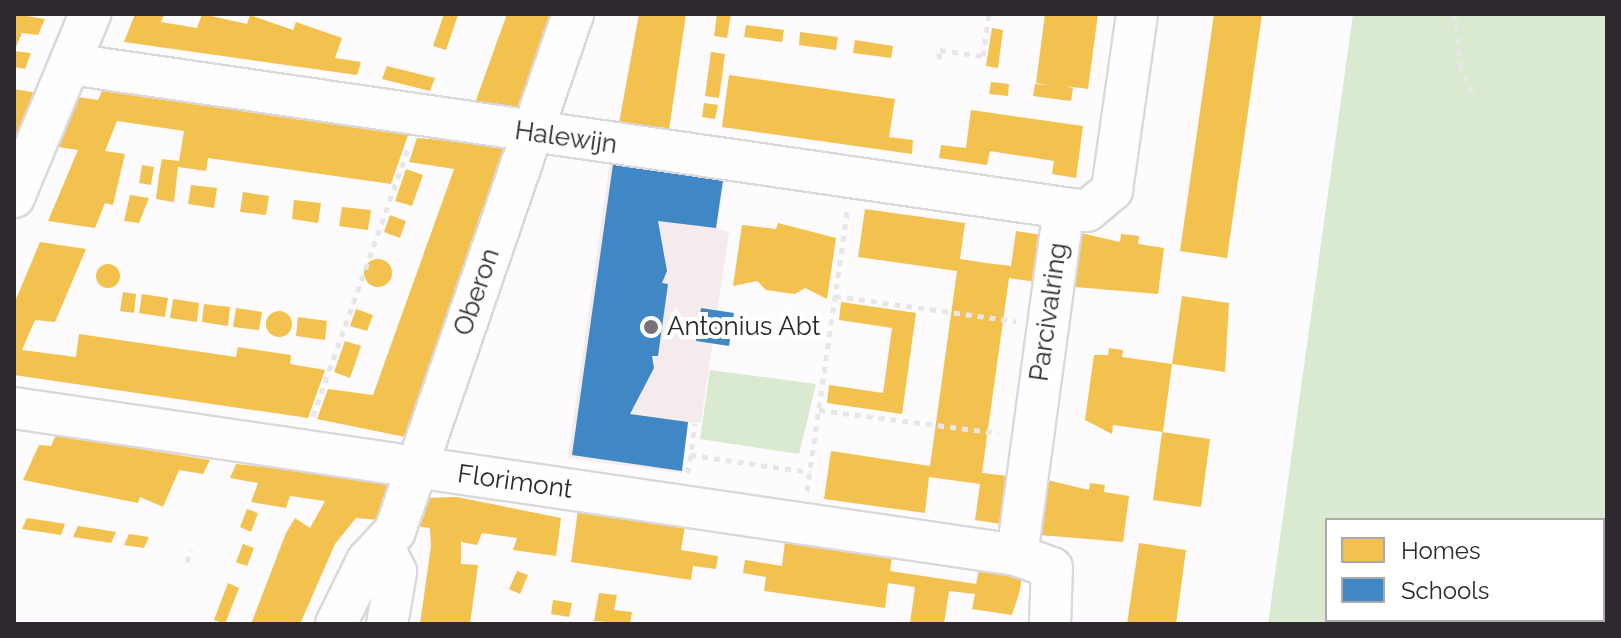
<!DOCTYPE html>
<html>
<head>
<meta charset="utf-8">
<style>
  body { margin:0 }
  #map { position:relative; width:1621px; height:638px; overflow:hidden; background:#fefbfe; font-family:Raleway,sans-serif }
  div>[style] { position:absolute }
  .education>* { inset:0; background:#f6ebec }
  .green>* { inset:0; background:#d9ead1 }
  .homes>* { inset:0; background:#f2c14e }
  .round { border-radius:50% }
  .schools>* { inset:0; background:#3f88c5 }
  .path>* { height:5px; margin-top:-2.5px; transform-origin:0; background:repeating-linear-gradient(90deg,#e7e7e7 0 6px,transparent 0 12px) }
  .roads { filter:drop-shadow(2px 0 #dbd8db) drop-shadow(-2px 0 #dbd8db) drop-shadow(0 2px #dbd8db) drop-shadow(0 -2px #dbd8db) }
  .minor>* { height:40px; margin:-20px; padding:0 20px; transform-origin:20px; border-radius:20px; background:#fffeff }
  .dots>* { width:22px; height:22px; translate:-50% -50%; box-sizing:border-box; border:4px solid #fff; border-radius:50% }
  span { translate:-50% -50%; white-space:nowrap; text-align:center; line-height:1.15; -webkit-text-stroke:8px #fff; paint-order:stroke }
  .street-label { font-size:26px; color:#2e292e }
  .poi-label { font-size:26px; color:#2e292e }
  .left { translate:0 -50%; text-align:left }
  .frame { position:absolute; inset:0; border:16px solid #2e292e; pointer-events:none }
  .legend { position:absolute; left:1325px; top:518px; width:280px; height:104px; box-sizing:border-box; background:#fff; border:2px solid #aba9ab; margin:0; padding:10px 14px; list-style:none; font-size:24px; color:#2e292e }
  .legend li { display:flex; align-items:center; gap:16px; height:40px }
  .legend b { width:40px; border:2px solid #aba9ab }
</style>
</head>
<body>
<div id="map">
  <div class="education">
    <div style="clip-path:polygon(610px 160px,725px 178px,717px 229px,729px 232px,701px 423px,689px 422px,682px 473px,568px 458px)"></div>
  </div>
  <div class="green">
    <div style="clip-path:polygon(evenodd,1353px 14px,1607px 14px,1607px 624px,1268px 624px,1353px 14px,1327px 520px,1603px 520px,1603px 620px,1327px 620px,1327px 520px)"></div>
    <div style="clip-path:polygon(710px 370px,816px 384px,799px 454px,700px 439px)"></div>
  </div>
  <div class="homes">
    <div style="clip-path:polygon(14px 14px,45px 19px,38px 35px,22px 33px,14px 51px,31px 53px,25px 69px,14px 67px)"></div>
    <div style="clip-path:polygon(135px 14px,164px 14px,161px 22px,197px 28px,202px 14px,247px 24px,250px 15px,293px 30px,296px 22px,342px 38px,335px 58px,361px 62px,357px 75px,124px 42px)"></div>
    <div style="clip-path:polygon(444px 14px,458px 15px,446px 50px,433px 46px)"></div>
    <div style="clip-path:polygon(507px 14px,558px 14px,526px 110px,475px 103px)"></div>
    <div style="clip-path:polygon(639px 14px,686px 14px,669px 130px,619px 123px)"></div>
    <div style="clip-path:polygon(717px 14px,731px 14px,727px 38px,714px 36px)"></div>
    <div style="clip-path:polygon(1045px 14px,1098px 14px,1088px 89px,1065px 86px,1073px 88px,1071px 101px,1033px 96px,1035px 84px,1050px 85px,1036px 83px)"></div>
    <div style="clip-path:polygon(1214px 14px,1262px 14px,1227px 258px,1180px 251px)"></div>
    <div style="clip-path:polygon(746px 25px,784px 30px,782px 42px,744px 37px)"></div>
    <div style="clip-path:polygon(992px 28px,1003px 30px,998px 68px,986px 66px)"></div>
    <div style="clip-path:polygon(800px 32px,838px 37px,836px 50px,799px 45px)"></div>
    <div style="clip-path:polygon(855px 40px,893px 46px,891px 58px,853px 53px)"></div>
    <div style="clip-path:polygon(711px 52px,725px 54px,719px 98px,705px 96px)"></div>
    <div style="clip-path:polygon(387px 66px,435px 78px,430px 91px,382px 79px)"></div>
    <div style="clip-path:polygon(729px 75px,895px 99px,889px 137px,913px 140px,912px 154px,722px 127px)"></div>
    <div style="clip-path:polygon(991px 82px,1009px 84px,1008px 96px,989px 94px)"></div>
    <div style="clip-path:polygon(14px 89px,44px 94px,23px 143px,14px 142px)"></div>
    <div style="clip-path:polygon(102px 91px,371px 130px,408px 135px,391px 184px,208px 158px,206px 171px,178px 167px,174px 202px,156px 199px,159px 175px,162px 159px,179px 161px,184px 131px,117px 121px,105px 151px,125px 154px,113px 205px,105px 203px,95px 228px,48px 221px,78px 150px,58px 147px,78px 97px,98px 100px)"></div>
    <div style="clip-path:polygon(704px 103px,718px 105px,715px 119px,702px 117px)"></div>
    <div style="clip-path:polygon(971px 110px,1083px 126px,1076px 178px,1052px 174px,1054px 161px,990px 151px,987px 165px,939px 158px,941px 145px,966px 148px)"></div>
    <div style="clip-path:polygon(417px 138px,514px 146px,410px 438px,317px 419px,328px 389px,373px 395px,444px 197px,454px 169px,409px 162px)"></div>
    <div style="clip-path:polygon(142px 165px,154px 167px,151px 185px,139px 183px)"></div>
    <div style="clip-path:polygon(406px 169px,423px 175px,412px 206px,395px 201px)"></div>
    <div style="clip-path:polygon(191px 185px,217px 188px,214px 208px,188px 204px)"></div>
    <div style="clip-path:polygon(243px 192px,269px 196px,266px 215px,240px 212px)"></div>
    <div style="clip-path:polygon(130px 195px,149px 198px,139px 223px,124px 221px)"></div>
    <div style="clip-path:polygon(294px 200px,321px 203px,318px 223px,292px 219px)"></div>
    <div style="clip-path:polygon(342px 207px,371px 210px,368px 230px,339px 226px)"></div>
    <div style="clip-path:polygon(865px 209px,965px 223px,960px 259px,986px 263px,1011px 266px,1016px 231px,1042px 235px,1036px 282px,1009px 278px,987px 436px,982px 473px,1008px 476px,1001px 524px,975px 520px,980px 484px,929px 477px,925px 513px,824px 499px,831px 451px,930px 466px,957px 271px,858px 257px)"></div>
    <div style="clip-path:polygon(390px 215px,406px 221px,400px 238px,384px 232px)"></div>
    <div style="clip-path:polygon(778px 223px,836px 238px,827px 299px,805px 288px,795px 294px,766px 290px,757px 281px,733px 286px,742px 225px,776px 229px)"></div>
    <div style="clip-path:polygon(1081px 233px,1120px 242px,1121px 234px,1139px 236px,1138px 244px,1164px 248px,1158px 294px,1075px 287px)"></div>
    <div style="clip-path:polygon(40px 242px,86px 249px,55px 322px,35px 320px,22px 350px,76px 357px,79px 334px,236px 357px,238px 347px,291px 355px,290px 364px,325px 370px,308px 418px,14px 375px,14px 304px)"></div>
    <div class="round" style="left:364px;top:259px;width:28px;height:28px"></div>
    <div class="round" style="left:96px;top:264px;width:24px;height:24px"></div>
    <div style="clip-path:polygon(123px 292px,136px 294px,134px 313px,120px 311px)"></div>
    <div style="clip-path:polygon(142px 294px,168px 298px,165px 317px,139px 313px)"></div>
    <div style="clip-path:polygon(1182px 296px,1229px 303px,1225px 372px,1172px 364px)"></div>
    <div style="clip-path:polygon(173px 299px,199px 303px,197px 322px,170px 318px)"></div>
    <div style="clip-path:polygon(841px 302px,916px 313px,902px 414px,827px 403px,829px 385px,883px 393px,892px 328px,839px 320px)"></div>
    <div style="clip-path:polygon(204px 304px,230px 307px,228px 326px,202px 322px)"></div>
    <div style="clip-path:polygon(236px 308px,262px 312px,259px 330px,233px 327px)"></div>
    <div style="clip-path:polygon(356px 309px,373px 315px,367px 331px,350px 326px)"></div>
    <div class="round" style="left:266px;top:311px;width:26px;height:26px"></div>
    <div style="clip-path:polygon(298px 317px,327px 321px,325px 340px,296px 336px)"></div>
    <div style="clip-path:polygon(345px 341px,361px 346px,350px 378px,334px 372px)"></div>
    <div style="clip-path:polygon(1109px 348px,1123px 350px,1122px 357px,1172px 364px,1163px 432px,1113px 425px,1112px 434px,1085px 420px,1094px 355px,1108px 355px)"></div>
    <div style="clip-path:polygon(1162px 432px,1210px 439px,1201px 507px,1153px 500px)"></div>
    <div style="clip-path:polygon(56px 435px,108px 444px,210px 460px,203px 474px,179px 470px,163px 507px,140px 497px,138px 503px,23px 480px,39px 445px,51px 446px)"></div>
    <div style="clip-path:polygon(306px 462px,392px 479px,378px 520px,356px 518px,335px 544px,300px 624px,251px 624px,286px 533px,295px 518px,310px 528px,325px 501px,290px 496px,286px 508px,251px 502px,258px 483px,230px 478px,236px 464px,303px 471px)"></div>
    <div style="clip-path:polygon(1047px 480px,1089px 490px,1090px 483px,1105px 485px,1104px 492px,1129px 496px,1123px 542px,1040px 535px)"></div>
    <div style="clip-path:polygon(457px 497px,561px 518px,556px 556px,513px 550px,517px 538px,482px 533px,477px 545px,461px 542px,461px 564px,478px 565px,470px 624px,420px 624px,431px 546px,430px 528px,415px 526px,425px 498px)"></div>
    <div style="clip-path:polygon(247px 509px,258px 513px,251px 532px,240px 527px)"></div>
    <div style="clip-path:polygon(578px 510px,685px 526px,681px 550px,718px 556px,716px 569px,693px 566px,691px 580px,571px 562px)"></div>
    <div style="clip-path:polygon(27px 518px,47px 521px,65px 524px,61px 535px,22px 529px)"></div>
    <div style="clip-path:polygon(78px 526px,98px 529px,116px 532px,111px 543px,73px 537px)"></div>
    <div style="clip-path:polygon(129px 534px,149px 537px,144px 548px,124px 545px)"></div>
    <div style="clip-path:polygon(785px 541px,892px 557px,890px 571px,976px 584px,979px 570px,1022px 573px,1020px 590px,1012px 615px,972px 609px,975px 594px,949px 591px,944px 624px,910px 623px,915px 587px,888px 583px,885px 608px,764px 591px,766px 577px,743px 573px,745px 560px,782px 566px)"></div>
    <div style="clip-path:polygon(1139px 543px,1186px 550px,1176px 624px,1127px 624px)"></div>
    <div style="clip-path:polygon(243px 544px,254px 548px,247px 566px,236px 562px)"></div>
    <div style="clip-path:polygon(517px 571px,528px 575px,520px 594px,509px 589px)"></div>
    <div style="clip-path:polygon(228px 583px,239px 588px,225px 624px,214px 620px)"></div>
    <div style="clip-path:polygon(599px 593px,617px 595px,614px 610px,632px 612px,630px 624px,594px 621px)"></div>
    <div style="clip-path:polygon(553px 600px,572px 603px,569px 617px,551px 614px)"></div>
  </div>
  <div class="schools">
    <div style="clip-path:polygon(613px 164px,723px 180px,716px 228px,658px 221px,667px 271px,662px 283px,668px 284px,658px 356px,652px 356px,654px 368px,630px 414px,688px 422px,682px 471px,572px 455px)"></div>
    <div style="clip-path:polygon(701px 308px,734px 313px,729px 346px,696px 341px)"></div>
  </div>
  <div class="path">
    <div style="left:1455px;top:14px;width:51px;rotate:84.4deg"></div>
    <div style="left:1460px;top:65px;width:35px;rotate:65deg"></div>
    <div style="left:939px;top:59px;width:9px;rotate:-84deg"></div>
    <div style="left:940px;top:50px;width:43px;rotate:7.9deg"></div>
    <div style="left:983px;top:56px;width:42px;rotate:-81.9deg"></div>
    <div style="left:835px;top:296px;width:183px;rotate:7.9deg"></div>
    <div style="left:819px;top:410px;width:181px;rotate:7.3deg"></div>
    <div style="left:313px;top:416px;width:286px;rotate:-70.4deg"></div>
    <div style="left:690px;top:455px;width:121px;rotate:8.1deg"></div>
    <div style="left:688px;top:473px;width:50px;rotate:-82deg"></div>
    <div style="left:807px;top:491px;width:282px;rotate:-81.8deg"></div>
    <div style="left:187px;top:562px;width:13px;rotate:-72deg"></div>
  </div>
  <div class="roads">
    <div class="minor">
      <div style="left:70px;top:64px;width:1004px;rotate:8.24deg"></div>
      <div style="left:14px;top:197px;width:198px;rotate:-67.4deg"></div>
      <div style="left:14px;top:408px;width:1014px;rotate:8.34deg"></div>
      <div style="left:367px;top:561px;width:41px;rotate:-47deg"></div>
      <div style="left:395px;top:531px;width:547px;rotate:-71deg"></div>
      <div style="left:336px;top:624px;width:70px;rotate:-63.8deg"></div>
      <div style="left:367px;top:561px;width:22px;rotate:-13deg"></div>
      <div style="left:388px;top:556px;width:18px;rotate:63deg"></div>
      <div style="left:396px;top:572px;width:53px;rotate:99.8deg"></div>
      <div style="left:1050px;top:624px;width:56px;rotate:-88deg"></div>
      <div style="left:1052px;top:568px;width:37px;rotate:-160deg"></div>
      <div style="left:1017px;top:555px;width:350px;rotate:-82.3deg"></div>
      <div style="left:1064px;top:208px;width:23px;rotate:7deg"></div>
      <div style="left:1087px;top:211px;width:33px;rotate:-40deg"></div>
      <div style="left:1112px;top:190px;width:178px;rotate:-81.9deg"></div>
    </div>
  </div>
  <div class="dots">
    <div style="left:651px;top:327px;background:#777277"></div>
  </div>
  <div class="street-label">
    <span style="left:566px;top:138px;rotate:8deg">Halewijn</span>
    <span style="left:477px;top:292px;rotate:-71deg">Oberon</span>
    <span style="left:1049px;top:312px;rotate:-82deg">Parcivalring</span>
    <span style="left:515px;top:482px;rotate:8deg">Florimont</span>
  </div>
  <div class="poi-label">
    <span class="left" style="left:667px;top:327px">Antonius Abt</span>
  </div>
  <div class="frame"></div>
  <ul class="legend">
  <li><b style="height:22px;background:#f2c14e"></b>Homes</li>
  <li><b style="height:22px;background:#3f88c5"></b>Schools</li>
  </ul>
</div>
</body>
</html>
